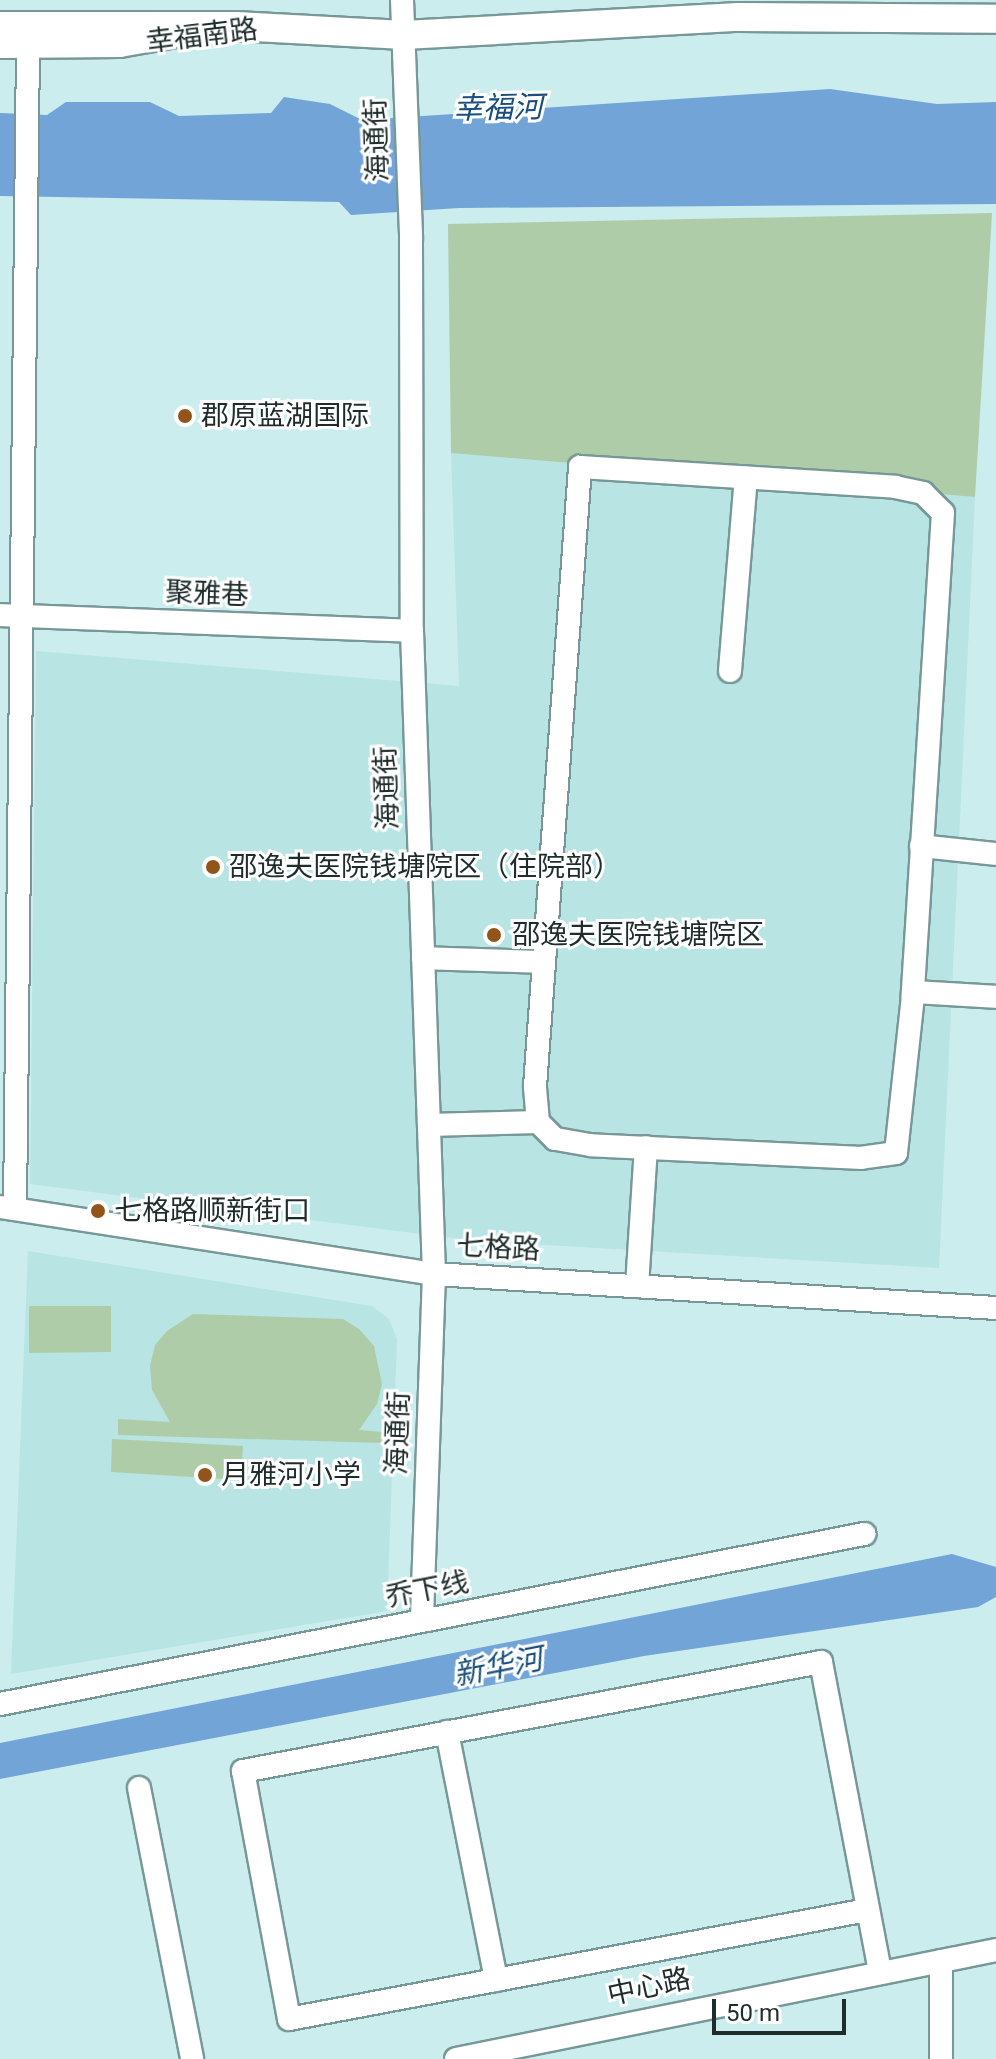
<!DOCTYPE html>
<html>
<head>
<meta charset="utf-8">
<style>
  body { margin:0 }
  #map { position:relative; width:996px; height:2059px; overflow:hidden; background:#cbeded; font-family:Roboto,"Noto Sans SC",sans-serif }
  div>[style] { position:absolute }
  .built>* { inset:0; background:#b8e4e4 }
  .green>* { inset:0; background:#aecca8 }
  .water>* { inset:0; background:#73a4d8 }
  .roads { filter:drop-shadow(2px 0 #779897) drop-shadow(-2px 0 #779897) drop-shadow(0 2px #779897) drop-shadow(0 -2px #779897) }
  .minor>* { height:22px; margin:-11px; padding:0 11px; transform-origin:11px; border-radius:11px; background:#fff }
  .major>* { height:28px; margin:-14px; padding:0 14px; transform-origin:14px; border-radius:14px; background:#fff }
  .dots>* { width:22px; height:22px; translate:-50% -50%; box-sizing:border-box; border:4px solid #fff; border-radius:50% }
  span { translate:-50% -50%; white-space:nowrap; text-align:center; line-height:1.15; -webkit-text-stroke:6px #fff; paint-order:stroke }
  .street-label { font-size:28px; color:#1f2c2c }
  .poi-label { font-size:28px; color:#1f2c2c }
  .left { translate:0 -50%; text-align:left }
  .water-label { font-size:30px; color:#194e7e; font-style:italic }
  .scale { position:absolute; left:712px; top:1999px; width:134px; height:36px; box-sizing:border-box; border:4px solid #1f2c2c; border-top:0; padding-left:10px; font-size:24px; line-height:28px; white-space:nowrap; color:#1f2c2c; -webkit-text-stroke:6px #fff; paint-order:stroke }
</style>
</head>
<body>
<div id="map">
  <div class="built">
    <div style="clip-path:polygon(451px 453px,975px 497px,939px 1268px,476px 1241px,30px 1184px,36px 651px,459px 686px)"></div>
    <div style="clip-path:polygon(28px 1251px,372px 1306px,389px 1319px,397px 1339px,387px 1611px,11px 1674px)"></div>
  </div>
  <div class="green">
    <div style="clip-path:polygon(992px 213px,975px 497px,451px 453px,448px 224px)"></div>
    <div style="clip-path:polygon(29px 1306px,111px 1306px,111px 1352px,29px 1353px)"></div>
    <div style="clip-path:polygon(193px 1314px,343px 1319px,359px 1329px,374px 1346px,382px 1384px,377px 1404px,359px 1430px,382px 1432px,382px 1443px,118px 1435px,118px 1419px,170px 1422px,152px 1390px,150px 1366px,155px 1345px,167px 1331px)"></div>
    <div style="clip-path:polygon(112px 1439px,243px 1446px,241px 1480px,111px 1472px)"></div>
  </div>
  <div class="water">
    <div style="clip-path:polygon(830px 89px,937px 104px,996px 102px,996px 204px,459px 208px,351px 215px,339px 202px,0 196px,0 113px,47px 115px,66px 102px,150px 102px,179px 116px,271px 113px,284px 97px,330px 104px,362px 120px)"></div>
    <div style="clip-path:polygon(952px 1554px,996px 1567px,996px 1597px,978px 1607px,644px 1656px,0 1779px,0 1743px)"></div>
  </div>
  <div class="roads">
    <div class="minor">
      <div style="left:402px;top:0;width:239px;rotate:87.8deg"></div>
      <div style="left:411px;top:239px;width:392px;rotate:89.9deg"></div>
      <div style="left:412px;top:631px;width:643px;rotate:88.04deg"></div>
      <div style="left:434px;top:1274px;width:347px;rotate:92deg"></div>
      <div style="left:0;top:47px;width:120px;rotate:-0.5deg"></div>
      <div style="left:120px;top:46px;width:63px;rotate:-10.1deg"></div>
      <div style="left:580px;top:467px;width:316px;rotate:3.6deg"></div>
      <div style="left:895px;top:487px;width:29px;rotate:12deg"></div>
      <div style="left:923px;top:493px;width:28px;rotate:45deg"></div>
      <div style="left:943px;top:513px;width:484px;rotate:93.6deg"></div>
      <div style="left:913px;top:996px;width:158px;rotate:96.2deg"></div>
      <div style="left:896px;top:1153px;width:34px;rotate:172deg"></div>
      <div style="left:862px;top:1158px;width:272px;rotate:-177.3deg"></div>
      <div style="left:590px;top:1145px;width:36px;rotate:-170deg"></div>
      <div style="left:555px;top:1139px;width:24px;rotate:-135deg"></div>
      <div style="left:538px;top:1122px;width:36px;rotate:-95deg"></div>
      <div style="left:535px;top:1086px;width:621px;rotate:-85.84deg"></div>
      <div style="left:0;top:615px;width:412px;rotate:2.2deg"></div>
      <div style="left:730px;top:671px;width:194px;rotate:-85.3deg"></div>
      <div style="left:921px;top:846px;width:75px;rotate:6.1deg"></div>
      <div style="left:423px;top:958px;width:121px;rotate:1.9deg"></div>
      <div style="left:913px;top:992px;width:83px;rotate:3.4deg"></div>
      <div style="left:429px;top:1125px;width:109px;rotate:-1.6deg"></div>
      <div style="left:1px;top:1207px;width:438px;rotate:8.8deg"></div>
      <div style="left:434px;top:1274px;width:563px;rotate:3.46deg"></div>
      <div style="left:15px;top:1209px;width:1162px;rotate:-89.36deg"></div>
      <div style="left:637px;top:1286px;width:139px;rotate:-86.3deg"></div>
      <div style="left:0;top:1704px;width:881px;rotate:-11.13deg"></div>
      <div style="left:447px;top:1732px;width:253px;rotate:78.8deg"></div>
      <div style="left:139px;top:1788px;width:276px;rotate:78.9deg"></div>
      <div style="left:867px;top:1910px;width:588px;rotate:169.32deg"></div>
      <div style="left:289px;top:2019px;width:252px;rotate:-100.5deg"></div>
      <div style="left:243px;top:1771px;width:588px;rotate:-10.68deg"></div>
      <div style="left:821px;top:1662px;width:316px;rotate:79.2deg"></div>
      <div style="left:456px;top:2059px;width:551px;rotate:-11.41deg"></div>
      <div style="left:941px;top:2059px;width:98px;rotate:-90deg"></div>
    </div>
    <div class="major">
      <div style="left:0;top:26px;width:236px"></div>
      <div style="left:236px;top:26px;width:168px;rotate:3.1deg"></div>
      <div style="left:404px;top:35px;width:335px;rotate:-3.1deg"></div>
      <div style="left:739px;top:17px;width:257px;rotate:0.4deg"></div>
    </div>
  </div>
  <div class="dots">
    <div style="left:185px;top:416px;background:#925419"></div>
    <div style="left:213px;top:867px;background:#925419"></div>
    <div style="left:494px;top:935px;background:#925419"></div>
    <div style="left:98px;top:1211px;background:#925419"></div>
    <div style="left:205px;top:1475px;background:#925419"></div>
  </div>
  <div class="street-label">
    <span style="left:202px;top:36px;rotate:-7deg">幸福南路</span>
    <span style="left:377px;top:140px;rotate:-92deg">海通街</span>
    <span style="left:207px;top:594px;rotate:2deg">聚雅巷</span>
    <span style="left:387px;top:788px;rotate:-92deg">海通街</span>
    <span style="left:498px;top:1248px;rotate:3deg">七格路</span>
    <span style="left:398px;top:1433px;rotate:-88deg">海通街</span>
    <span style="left:427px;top:1590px;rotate:-11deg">乔下线</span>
    <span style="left:649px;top:1987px;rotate:-12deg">中心路</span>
  </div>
  <div class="poi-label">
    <span class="left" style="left:201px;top:416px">郡原蓝湖国际</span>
    <span class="left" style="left:229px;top:867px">邵逸夫医院钱塘院区（住院部）</span>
    <span class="left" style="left:512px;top:935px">邵逸夫医院钱塘院区</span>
    <span class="left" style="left:114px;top:1211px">七格路顺新街口</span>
    <span class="left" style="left:221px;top:1475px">月雅河小学</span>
  </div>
  <div class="water-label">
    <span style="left:498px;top:108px;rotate:-1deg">幸福河</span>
    <span style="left:498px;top:1667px;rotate:-11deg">新华河</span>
  </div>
  <div class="scale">50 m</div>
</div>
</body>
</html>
